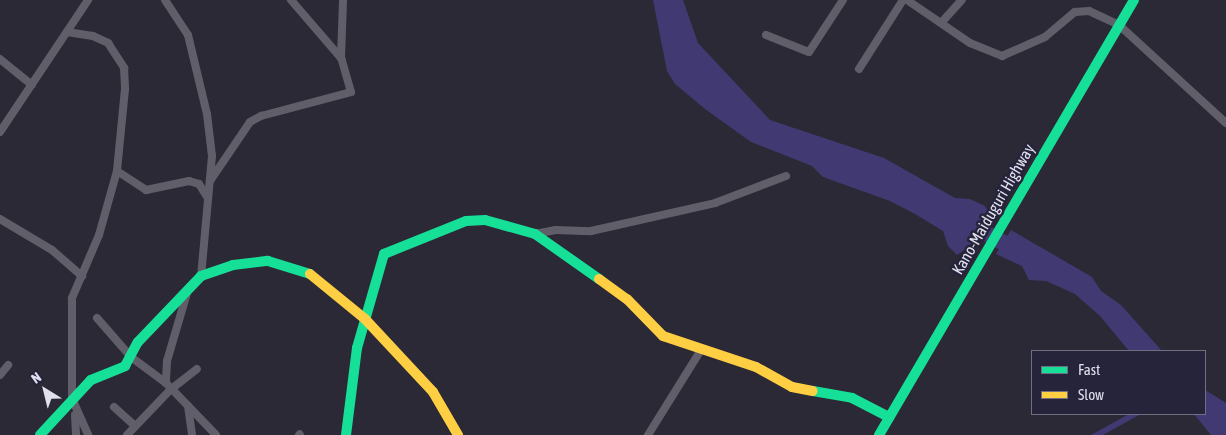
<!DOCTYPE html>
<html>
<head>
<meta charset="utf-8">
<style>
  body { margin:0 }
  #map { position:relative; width:1226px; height:435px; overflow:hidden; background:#2a2935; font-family:"Asap Condensed",sans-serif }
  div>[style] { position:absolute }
  .water>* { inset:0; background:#413971 }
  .river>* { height:16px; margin:-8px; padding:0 8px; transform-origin:8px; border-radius:8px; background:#413971 }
  .street>* { height:8px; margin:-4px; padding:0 4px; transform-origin:4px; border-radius:4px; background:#605f69 }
  .fast>* { height:10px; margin:-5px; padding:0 5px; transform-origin:5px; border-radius:5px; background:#16e098 }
  .slow>* { height:10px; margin:-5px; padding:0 5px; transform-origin:5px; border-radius:5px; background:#ffcf43 }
  span { translate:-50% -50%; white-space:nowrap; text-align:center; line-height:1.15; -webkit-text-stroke:5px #26243a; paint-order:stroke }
  .street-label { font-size:16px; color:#e0e0ee }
  .legend { position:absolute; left:1031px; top:350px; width:175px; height:65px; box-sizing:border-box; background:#26243a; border:1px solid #706f82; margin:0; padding:6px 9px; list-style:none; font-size:15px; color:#e0e0ee }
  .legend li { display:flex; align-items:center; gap:10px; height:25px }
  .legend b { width:25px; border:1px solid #706f82 }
  .north { position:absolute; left:20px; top:365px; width:50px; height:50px; -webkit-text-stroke:4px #26243a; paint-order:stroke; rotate:324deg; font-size:14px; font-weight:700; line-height:20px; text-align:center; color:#e0e0ee }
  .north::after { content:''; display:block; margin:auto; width:18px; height:22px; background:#e0e0ee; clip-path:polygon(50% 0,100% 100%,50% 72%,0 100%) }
</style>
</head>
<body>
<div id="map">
  <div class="water">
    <div style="clip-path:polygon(653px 0,683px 0,698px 43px,770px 120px,884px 158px,955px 198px,970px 199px,985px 206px,991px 216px,973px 244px,957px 255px,948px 246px,943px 231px,915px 214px,890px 201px,823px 177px,812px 166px,751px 142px,705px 109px,675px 84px,667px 71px)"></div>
    <div style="clip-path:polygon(1011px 230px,1092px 277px,1101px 291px,1121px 305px,1162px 351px,1129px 351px,1100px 316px,1075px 294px,1046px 281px,1029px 280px,1022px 266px,996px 254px)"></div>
    <div style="clip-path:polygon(1205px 390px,1226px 403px,1226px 435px,1211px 435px,1194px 414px,1205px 414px)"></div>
    <div style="clip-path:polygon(1129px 414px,1141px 414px,1103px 435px,1091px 435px)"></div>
  </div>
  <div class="river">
    <div style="left:962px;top:220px;width:68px;rotate:28.8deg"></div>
  </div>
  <div class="street">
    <div style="left:165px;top:0;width:42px;rotate:56.7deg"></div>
    <div style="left:188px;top:35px;width:81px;rotate:76.5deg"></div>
    <div style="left:207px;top:114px;width:42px;rotate:83.2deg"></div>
    <div style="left:212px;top:156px;width:121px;rotate:95.2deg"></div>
    <div style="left:291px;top:0;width:77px;rotate:49.2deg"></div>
    <div style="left:907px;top:0;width:76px;rotate:34.3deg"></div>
    <div style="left:970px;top:43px;width:35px;rotate:22deg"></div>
    <div style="left:1002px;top:56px;width:47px;rotate:-23.8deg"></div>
    <div style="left:1045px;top:37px;width:39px;rotate:-40deg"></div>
    <div style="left:1075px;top:12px;width:14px;rotate:-4deg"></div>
    <div style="left:1089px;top:11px;width:33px;rotate:25deg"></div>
    <div style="left:1119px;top:25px;width:145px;rotate:42.5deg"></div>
    <div style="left:941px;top:23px;width:31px;rotate:-48deg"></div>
    <div style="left:67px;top:32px;width:26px;rotate:9deg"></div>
    <div style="left:93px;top:36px;width:17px;rotate:25deg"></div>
    <div style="left:108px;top:43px;width:30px;rotate:57deg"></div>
    <div style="left:124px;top:68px;width:21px;rotate:87deg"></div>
    <div style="left:125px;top:89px;width:82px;rotate:95.6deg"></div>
    <div style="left:117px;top:171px;width:66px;rotate:105.7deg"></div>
    <div style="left:99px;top:235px;width:69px;rotate:113.2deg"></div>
    <div style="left:72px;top:298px;width:99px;rotate:90deg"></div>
    <div style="left:766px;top:35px;width:46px;rotate:21.6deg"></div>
    <div style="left:809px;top:52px;width:62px;rotate:-56.8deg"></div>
    <div style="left:0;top:59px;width:41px;rotate:39.1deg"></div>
    <div style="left:859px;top:69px;width:82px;rotate:-57.5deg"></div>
    <div style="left:0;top:132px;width:159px;rotate:-56.3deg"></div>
    <div style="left:117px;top:171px;width:35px;rotate:33deg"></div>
    <div style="left:146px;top:190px;width:44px;rotate:-11.8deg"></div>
    <div style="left:189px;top:181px;width:10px;rotate:17deg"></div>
    <div style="left:199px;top:184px;width:15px;rotate:58deg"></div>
    <div style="left:210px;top:181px;width:71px;rotate:-55.9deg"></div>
    <div style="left:250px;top:122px;width:13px;rotate:-29deg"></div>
    <div style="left:261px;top:116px;width:93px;rotate:-14.9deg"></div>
    <div style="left:351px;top:92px;width:35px;rotate:-106deg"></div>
    <div style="left:341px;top:58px;width:58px;rotate:-88deg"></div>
    <div style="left:0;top:219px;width:61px;rotate:30.8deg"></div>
    <div style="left:52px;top:250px;width:40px;rotate:41deg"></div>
    <div style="left:535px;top:234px;width:21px;rotate:-11deg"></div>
    <div style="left:556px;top:230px;width:35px;rotate:2deg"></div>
    <div style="left:591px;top:231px;width:127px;rotate:-12.7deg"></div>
    <div style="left:715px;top:203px;width:76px;rotate:-20.8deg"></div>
    <div style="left:187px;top:293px;width:71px;rotate:106.4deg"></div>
    <div style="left:167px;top:361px;width:22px;rotate:93deg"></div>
    <div style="left:166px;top:383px;width:72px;rotate:46.1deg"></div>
    <div style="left:97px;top:318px;width:52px;rotate:48.9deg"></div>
    <div style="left:131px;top:357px;width:44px;rotate:36.6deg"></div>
    <div style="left:0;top:375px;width:13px;rotate:-51deg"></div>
    <div style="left:74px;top:403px;width:35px;rotate:66deg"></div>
    <div style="left:188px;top:406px;width:29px;rotate:82deg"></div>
    <div style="left:114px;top:407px;width:28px;rotate:42deg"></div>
    <div style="left:75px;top:415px;width:20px;rotate:87deg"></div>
    <div style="left:127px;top:435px;width:62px;rotate:-46.3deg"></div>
    <div style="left:170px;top:390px;width:34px;rotate:-38deg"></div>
    <div style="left:299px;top:435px;width:1px;rotate:-45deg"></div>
    <div style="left:648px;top:435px;width:100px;rotate:-58.1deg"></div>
  </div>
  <div class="fast">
    <div style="left:813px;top:391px;width:40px;rotate:10deg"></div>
    <div style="left:852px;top:398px;width:42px;rotate:27.2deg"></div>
    <div style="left:40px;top:435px;width:75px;rotate:-47.2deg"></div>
    <div style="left:91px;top:380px;width:37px;rotate:-22deg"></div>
    <div style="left:125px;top:366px;width:27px;rotate:-62deg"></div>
    <div style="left:138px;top:342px;width:91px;rotate:-46.3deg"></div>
    <div style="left:201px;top:276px;width:34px;rotate:-19deg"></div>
    <div style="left:233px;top:265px;width:35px;rotate:-7deg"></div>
    <div style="left:268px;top:261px;width:44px;rotate:17.2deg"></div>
    <div style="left:346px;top:435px;width:88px;rotate:-82.8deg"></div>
    <div style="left:357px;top:348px;width:98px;rotate:-74deg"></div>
    <div style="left:384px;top:254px;width:88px;rotate:-21.9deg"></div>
    <div style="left:466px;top:221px;width:19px;rotate:-3deg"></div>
    <div style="left:485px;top:220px;width:52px;rotate:15.6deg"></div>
    <div style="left:535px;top:234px;width:78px;rotate:35.1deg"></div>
    <div style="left:879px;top:435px;width:504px;rotate:-59.62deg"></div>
  </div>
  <div class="slow">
    <div style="left:310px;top:274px;width:71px;rotate:39.3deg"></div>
    <div style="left:365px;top:319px;width:100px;rotate:47deg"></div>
    <div style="left:433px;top:392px;width:50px;rotate:59.8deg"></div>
    <div style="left:599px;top:279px;width:34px;rotate:36deg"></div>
    <div style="left:627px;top:299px;width:52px;rotate:45.8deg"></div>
    <div style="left:663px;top:336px;width:98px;rotate:18.4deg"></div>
    <div style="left:756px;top:367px;width:41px;rotate:29.1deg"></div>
    <div style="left:792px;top:387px;width:21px;rotate:11deg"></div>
  </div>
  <div class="street-label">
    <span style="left:993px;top:209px;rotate:-60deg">Kano-Maiduguri Highway</span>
  </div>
  <ul class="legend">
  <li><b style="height:6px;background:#16e098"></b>Fast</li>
  <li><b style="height:6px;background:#ffcf43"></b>Slow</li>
  </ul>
  <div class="north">N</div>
</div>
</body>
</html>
